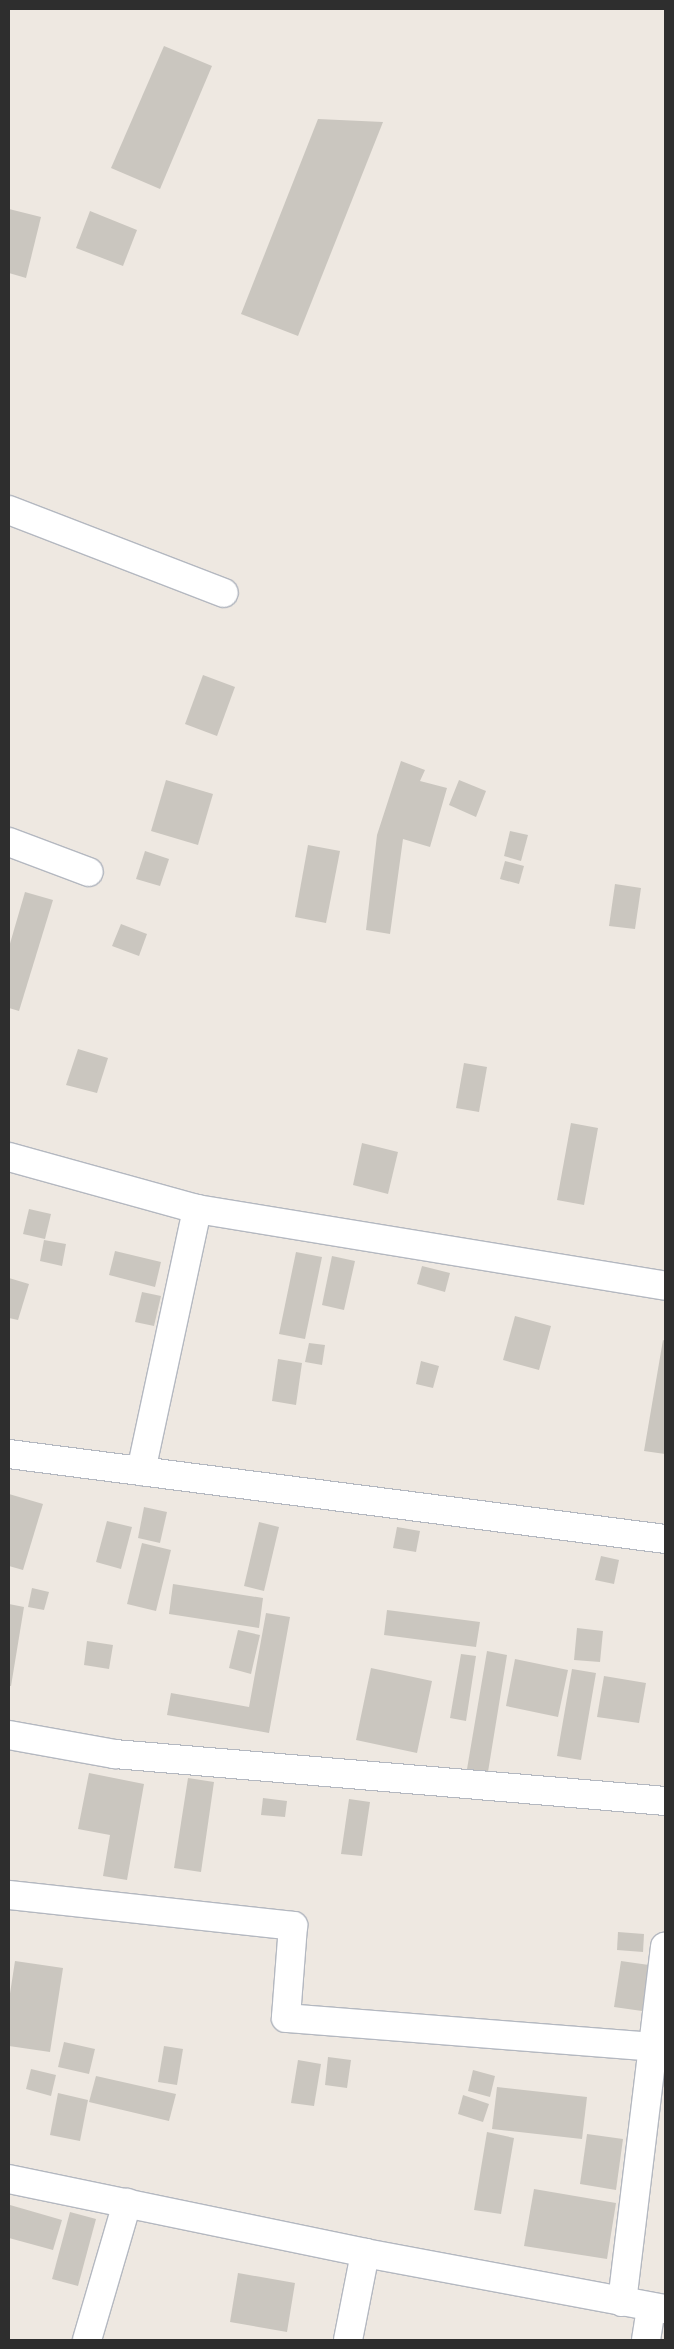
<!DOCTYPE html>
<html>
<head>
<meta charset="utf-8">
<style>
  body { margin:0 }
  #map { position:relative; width:674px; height:2349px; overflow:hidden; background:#eee8e1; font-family:"Sofia Sans Condensed",sans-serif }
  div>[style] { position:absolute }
  .building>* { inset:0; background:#cac6bf }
  .roads { filter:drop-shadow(1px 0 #b4b8c0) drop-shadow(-1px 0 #b4b8c0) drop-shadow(0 1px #b4b8c0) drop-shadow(0 -1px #b4b8c0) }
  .street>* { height:28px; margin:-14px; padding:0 14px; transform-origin:14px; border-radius:14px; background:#fff }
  span { translate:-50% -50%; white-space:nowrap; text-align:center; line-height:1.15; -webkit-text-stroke:4px #fff; paint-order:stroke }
  .frame { position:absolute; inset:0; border:10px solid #2e2e2e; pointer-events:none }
</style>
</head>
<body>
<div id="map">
  <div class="building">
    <div style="clip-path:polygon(164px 46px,212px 66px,160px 189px,111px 168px)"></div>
    <div style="clip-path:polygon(318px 119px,383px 122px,298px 336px,241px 314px)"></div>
    <div style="clip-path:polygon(9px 209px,41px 217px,26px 278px,9px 273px)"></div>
    <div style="clip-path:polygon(90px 211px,137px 230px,123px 266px,76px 248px)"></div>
    <div style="clip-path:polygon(203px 675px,235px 687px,217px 736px,185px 724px)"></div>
    <div style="clip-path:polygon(401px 761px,425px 770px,420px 781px,447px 788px,430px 847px,403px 839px,390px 934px,366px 930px,377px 835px)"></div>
    <div style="clip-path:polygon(166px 780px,213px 794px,198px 845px,151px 831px)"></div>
    <div style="clip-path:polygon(459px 780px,486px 791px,476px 817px,449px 805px)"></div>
    <div style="clip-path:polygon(510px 831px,528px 835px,521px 861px,504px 856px)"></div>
    <div style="clip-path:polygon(308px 845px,340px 851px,326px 923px,295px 917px)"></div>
    <div style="clip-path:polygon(145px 851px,169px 859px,160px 886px,136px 879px)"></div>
    <div style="clip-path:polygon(505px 861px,524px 866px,519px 884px,500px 879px)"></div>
    <div style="clip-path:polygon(615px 884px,641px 888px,635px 929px,609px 926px)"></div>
    <div style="clip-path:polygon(25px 892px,53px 900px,19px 1011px,9px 1008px,9px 947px)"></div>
    <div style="clip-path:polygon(121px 924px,147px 934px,139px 956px,112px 946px)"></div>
    <div style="clip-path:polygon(78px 1049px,108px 1058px,97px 1093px,66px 1085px)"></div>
    <div style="clip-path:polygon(464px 1063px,487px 1067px,479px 1112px,456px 1108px)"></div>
    <div style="clip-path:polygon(571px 1123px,598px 1128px,584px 1205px,557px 1200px)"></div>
    <div style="clip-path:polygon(362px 1143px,398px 1152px,388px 1194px,353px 1185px)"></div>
    <div style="clip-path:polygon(29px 1209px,51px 1214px,45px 1239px,23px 1234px)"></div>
    <div style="clip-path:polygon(44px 1240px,66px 1244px,62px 1266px,40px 1261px)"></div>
    <div style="clip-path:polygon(115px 1251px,161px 1262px,155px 1287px,109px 1275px)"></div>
    <div style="clip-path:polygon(296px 1252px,322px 1257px,305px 1339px,279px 1334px)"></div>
    <div style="clip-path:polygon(332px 1256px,355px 1261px,344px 1310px,322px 1305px)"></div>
    <div style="clip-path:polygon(422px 1266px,450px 1273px,445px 1292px,417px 1284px)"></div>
    <div style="clip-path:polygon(9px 1278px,29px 1284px,18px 1320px,9px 1318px)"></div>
    <div style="clip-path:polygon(142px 1292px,161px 1296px,154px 1326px,135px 1322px)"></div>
    <div style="clip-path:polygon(515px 1316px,551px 1326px,539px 1370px,503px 1360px)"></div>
    <div style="clip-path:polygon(663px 1340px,665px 1341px,665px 1454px,644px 1451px)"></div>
    <div style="clip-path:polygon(309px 1343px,325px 1345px,322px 1365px,305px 1362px)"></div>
    <div style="clip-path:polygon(278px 1359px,302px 1363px,296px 1405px,272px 1401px)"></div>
    <div style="clip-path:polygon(421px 1361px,439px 1366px,433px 1388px,416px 1384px)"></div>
    <div style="clip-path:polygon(9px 1494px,43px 1504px,23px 1570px,9px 1566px)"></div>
    <div style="clip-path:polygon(144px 1507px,167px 1512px,160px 1543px,138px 1538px)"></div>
    <div style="clip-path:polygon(107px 1521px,132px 1527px,121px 1569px,96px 1562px)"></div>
    <div style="clip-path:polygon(259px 1522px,279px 1527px,264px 1591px,244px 1586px)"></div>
    <div style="clip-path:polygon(397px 1527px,420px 1531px,416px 1552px,393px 1548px)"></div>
    <div style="clip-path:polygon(142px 1543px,171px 1550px,156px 1611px,127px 1604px)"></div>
    <div style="clip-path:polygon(601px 1556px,619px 1560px,614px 1584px,595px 1580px)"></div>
    <div style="clip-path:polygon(173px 1584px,263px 1598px,259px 1628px,169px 1614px)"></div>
    <div style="clip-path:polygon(32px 1588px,49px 1592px,44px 1610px,28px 1607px)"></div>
    <div style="clip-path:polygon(9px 1604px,24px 1607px,11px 1686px,9px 1686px)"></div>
    <div style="clip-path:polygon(387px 1610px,480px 1622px,476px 1647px,384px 1635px)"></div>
    <div style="clip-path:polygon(266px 1613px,290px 1617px,269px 1733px,167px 1715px,171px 1693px,249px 1707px)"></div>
    <div style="clip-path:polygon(577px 1628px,603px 1631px,600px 1662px,574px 1660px)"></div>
    <div style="clip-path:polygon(238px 1630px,260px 1635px,251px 1674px,229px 1668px)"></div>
    <div style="clip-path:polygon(87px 1641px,113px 1645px,109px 1669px,84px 1665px)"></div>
    <div style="clip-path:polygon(487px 1651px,507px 1655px,487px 1778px,466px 1775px)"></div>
    <div style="clip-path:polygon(461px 1654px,476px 1656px,466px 1721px,450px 1718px)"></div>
    <div style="clip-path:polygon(515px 1659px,568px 1670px,558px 1717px,506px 1706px)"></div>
    <div style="clip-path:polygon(371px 1668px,432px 1681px,417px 1753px,356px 1740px)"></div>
    <div style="clip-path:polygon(572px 1669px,596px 1673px,581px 1760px,557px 1756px)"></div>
    <div style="clip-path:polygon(604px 1676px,646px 1683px,639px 1723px,597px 1717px)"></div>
    <div style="clip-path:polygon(89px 1773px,144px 1784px,127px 1880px,103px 1876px,110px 1835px,78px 1829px)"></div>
    <div style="clip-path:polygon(188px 1778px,214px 1782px,201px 1872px,174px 1868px)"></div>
    <div style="clip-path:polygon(263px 1798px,287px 1801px,285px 1817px,261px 1815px)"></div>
    <div style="clip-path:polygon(349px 1799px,370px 1802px,362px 1856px,341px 1854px)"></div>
    <div style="clip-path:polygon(618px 1932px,644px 1934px,643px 1952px,617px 1950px)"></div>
    <div style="clip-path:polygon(15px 1961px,63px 1968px,50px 2052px,9px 2046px,9px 2000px)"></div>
    <div style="clip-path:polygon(621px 1961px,649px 1965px,642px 2011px,614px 2007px)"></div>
    <div style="clip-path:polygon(64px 2042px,95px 2049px,89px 2074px,58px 2067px)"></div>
    <div style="clip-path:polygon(164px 2046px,183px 2049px,177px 2085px,158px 2082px)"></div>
    <div style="clip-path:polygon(328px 2057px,351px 2060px,347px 2088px,325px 2085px)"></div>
    <div style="clip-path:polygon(298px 2060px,321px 2064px,314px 2106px,291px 2103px)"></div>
    <div style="clip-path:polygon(31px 2069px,56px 2075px,51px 2096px,26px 2089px)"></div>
    <div style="clip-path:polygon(473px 2070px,495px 2076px,490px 2097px,468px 2091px)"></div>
    <div style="clip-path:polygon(96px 2076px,176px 2094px,169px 2121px,89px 2102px)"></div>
    <div style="clip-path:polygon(497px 2087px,587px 2097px,582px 2139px,492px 2129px)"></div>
    <div style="clip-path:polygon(58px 2093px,88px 2100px,80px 2141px,50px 2135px)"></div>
    <div style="clip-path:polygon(463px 2095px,489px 2104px,483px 2122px,458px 2114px)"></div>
    <div style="clip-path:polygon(487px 2132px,514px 2138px,501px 2214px,474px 2210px)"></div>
    <div style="clip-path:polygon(587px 2134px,623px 2139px,616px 2190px,580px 2184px)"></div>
    <div style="clip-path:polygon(534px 2189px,616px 2203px,607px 2259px,524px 2246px)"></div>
    <div style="clip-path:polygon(10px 2205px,62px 2220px,53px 2250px,9px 2238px)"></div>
    <div style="clip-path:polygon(70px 2212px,96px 2219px,78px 2286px,52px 2279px)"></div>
    <div style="clip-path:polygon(238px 2273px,295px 2283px,287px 2332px,230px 2322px)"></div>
  </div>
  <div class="roads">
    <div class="street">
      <div style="left:9px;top:510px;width:230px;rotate:21.1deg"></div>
      <div style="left:9px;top:842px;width:85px;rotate:20.6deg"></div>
      <div style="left:9px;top:1157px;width:195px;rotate:15.5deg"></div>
      <div style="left:197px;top:1209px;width:474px;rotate:9.3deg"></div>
      <div style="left:9px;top:1454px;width:661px;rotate:7.38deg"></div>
      <div style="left:141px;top:1471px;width:268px;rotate:-77.9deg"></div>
      <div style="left:9px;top:1735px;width:108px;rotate:10.2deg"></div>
      <div style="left:115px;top:1754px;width:552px;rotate:4.88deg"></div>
      <div style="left:9px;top:1895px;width:286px;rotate:6.2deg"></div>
      <div style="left:293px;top:1926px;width:92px;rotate:94.4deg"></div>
      <div style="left:286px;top:2018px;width:380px;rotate:4.5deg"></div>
      <div style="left:9px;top:2179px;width:364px;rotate:11.7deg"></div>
      <div style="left:365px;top:2253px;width:305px;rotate:10.6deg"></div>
      <div style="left:622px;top:2302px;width:358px;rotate:-83.1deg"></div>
      <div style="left:87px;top:2340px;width:143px;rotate:-73.7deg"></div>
      <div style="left:348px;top:2340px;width:89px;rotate:-78.9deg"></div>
      <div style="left:646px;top:2340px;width:33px;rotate:-81deg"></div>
    </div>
  </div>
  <div class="frame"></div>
</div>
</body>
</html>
